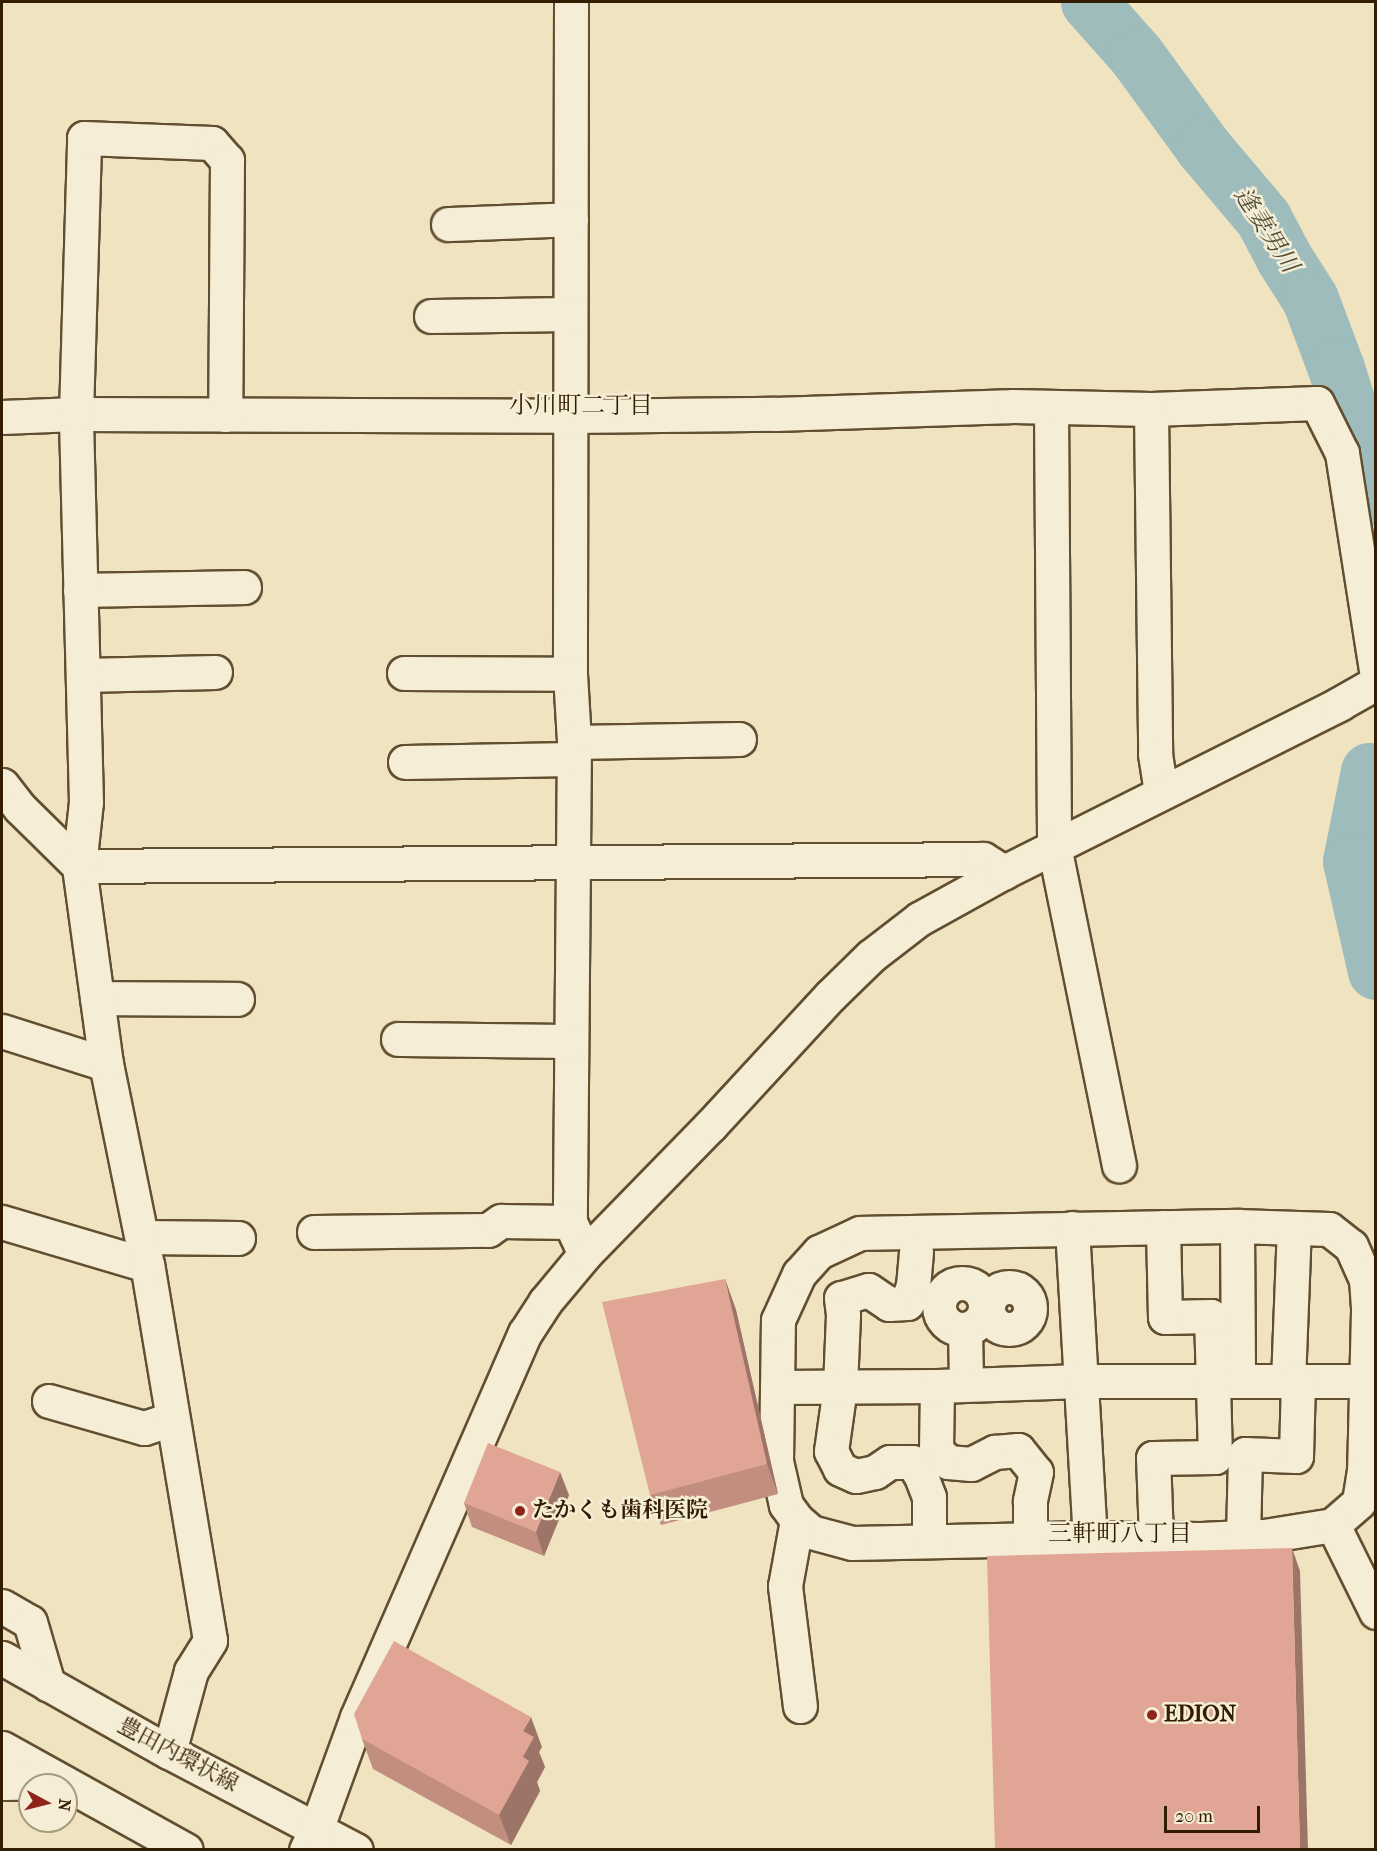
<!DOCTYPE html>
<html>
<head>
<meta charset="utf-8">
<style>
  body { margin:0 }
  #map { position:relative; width:1377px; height:1851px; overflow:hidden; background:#f0e3bf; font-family:"IM FELL French Canon","Noto Serif JP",serif }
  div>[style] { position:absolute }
  .river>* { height:57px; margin:-28.5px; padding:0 28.5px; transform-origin:28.5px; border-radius:28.5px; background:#9ebcbc }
  .roads { filter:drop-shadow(2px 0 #624e30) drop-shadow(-2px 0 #624e30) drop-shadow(0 2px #624e30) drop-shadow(0 -2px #624e30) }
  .minor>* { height:33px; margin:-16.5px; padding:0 16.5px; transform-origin:16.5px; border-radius:16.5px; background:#f5edd5 }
  .minor>.ring { margin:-16.5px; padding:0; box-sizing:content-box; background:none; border:33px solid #f5edd5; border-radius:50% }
  .wall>* { inset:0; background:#c18e80 }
  .shaded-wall>* { inset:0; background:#9d7468 }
  .building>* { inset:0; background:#e0a595 }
  .dots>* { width:16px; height:16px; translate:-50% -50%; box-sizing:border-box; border:3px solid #f5edd5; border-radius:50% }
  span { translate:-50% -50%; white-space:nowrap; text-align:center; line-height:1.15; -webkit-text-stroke:5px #f5edd5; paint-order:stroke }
  .poi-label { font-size:22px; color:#321d00; font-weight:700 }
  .left { translate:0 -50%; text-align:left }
  .street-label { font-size:22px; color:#321d00 }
  .water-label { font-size:24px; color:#524d38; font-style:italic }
  .neighbourhood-label { font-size:24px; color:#321d00 }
  .frame { position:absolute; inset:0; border:3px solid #321d00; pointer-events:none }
  .north { position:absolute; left:18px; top:1773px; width:60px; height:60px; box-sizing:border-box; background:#f5edd5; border:2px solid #a79a80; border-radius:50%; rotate:97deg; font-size:16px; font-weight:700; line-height:24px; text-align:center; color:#321d00 }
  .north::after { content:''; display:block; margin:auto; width:21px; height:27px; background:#8f2418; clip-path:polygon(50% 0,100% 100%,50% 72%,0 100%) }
  .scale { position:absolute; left:1164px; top:1806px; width:96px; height:27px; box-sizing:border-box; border:3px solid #321d00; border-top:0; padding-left:8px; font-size:18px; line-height:21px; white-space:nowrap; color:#321d00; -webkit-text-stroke:4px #f5edd5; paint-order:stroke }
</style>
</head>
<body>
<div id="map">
  <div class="river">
    <div style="left:1089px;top:2px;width:71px;rotate:48.4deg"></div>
    <div style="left:1136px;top:55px;width:114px;rotate:53.9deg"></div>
    <div style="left:1203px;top:147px;width:93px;rotate:49.8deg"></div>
    <div style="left:1263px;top:218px;width:45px;rotate:62.3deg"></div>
    <div style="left:1284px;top:258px;width:49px;rotate:57.6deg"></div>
    <div style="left:1310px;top:299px;width:74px;rotate:69.4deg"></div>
    <div style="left:1336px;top:368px;width:134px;rotate:72.6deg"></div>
    <div style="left:1369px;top:771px;width:92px;rotate:101.3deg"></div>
    <div style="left:1351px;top:861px;width:113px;rotate:77.2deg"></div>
  </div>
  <div class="roads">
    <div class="minor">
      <div style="left:571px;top:2px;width:672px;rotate:90.09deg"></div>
      <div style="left:570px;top:674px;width:68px;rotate:86.6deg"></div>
      <div style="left:574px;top:742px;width:480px;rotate:90.5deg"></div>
      <div style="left:570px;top:1222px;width:35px;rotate:65deg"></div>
      <div style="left:448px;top:224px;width:123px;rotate:-2.3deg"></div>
      <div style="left:431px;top:316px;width:139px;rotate:-0.8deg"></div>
      <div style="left:1051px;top:407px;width:439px;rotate:89.6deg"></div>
      <div style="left:1054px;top:846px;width:326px;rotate:78.5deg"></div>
      <div style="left:1151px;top:409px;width:166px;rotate:-2.1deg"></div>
      <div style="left:1317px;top:403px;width:56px;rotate:63.4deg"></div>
      <div style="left:1342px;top:453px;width:221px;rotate:81.1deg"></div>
      <div style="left:2px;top:417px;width:74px;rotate:-2.3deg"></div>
      <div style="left:76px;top:414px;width:494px;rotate:0.2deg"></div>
      <div style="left:570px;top:416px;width:205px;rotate:-0.6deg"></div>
      <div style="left:775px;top:414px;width:238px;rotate:-1.9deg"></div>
      <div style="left:1013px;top:406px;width:138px;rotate:1.2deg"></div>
      <div style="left:1151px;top:409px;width:345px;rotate:89.3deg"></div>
      <div style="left:1155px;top:754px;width:39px;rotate:81deg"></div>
      <div style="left:80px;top:590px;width:164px;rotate:-1deg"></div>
      <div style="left:404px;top:673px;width:166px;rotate:0.3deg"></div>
      <div style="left:83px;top:675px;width:132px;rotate:-1.3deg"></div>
      <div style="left:574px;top:742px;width:165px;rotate:-1deg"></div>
      <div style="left:405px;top:762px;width:167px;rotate:-1deg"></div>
      <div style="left:2px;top:785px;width:29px;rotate:52deg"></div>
      <div style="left:20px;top:808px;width:83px;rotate:44.5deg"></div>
      <div style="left:79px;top:866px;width:904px;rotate:-0.44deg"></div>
      <div style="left:983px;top:859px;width:25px;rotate:32deg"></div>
      <div style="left:97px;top:998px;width:140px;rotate:0.4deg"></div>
      <div style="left:2px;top:1031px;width:109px;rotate:17.6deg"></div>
      <div style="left:398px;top:1039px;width:173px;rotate:0.7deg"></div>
      <div style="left:2px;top:1222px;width:151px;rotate:16.5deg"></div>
      <div style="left:1237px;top:1226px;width:92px;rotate:1.9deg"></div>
      <div style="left:1329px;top:1229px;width:28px;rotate:38deg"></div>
      <div style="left:1351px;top:1246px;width:36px;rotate:66deg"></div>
      <div style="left:1366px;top:1279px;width:32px;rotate:86deg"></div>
      <div style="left:1368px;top:1311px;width:159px;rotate:91.4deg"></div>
      <div style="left:1364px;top:1470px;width:32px;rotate:99deg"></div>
      <div style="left:1359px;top:1502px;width:35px;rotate:139deg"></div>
      <div style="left:1333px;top:1525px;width:70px;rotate:170.9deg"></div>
      <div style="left:1264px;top:1536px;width:63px;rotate:177.3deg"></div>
      <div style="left:1201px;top:1539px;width:111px;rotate:-179.5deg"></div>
      <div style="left:1090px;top:1538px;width:238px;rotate:178.8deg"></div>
      <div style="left:852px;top:1543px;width:42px;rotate:-165deg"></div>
      <div style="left:811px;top:1532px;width:18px;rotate:-139deg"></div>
      <div style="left:797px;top:1520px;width:19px;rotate:-126deg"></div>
      <div style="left:786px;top:1505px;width:45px;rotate:-102.8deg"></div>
      <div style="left:776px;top:1461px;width:141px;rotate:-89.2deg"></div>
      <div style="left:778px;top:1320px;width:51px;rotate:-65.5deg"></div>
      <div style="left:799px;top:1274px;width:30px;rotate:-48deg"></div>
      <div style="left:819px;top:1252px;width:45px;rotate:-24.9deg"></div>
      <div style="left:860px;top:1233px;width:377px;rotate:-1.1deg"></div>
      <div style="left:1237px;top:1226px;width:155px;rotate:89.6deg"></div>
      <div style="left:1072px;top:1228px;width:311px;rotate:86.7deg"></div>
      <div style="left:314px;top:1232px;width:174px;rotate:-0.7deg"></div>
      <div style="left:488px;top:1230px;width:16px;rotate:-35deg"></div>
      <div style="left:501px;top:1221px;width:69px;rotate:0.8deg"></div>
      <div style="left:142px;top:1237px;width:96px;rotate:0.6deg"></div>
      <div style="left:916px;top:1252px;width:33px;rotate:95deg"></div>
      <div style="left:913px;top:1285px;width:19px;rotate:108deg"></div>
      <div style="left:907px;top:1303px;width:18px;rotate:177deg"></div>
      <div style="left:889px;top:1304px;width:25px;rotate:-146deg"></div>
      <div style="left:868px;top:1290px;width:28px;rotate:163deg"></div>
      <div style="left:841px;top:1298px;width:17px;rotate:83deg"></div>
      <div style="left:843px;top:1315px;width:72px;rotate:92.4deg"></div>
      <div style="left:840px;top:1387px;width:65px;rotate:98deg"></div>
      <div style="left:831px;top:1451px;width:20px;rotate:63deg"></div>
      <div style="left:840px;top:1469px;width:17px;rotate:24deg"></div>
      <div style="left:856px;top:1476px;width:19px;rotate:-12deg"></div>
      <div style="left:875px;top:1472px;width:18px;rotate:-34deg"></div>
      <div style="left:890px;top:1462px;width:22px"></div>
      <div style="left:912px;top:1462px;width:17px;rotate:57deg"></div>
      <div style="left:921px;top:1476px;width:22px;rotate:69deg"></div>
      <div style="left:929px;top:1497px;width:44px;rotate:90deg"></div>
      <div class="ring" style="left:939px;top:1283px;width:13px;height:13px"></div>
      <div class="ring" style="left:988px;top:1287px;width:9px;height:9px"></div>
      <div style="left:965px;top:1329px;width:54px;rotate:88.9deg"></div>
      <div style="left:1288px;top:1382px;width:154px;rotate:-87.8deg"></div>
      <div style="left:937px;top:1386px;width:64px;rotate:90.9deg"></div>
      <div style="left:936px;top:1450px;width:17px;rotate:45deg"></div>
      <div style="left:948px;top:1462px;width:23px;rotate:5deg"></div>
      <div style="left:971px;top:1464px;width:27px;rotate:-27deg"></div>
      <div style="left:995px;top:1452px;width:23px;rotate:-5deg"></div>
      <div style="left:1018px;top:1450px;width:28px;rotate:51deg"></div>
      <div style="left:1036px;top:1472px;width:30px;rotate:102deg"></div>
      <div style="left:1030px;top:1501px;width:39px;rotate:90deg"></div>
      <div style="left:777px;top:1387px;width:160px;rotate:-0.4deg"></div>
      <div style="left:937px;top:1386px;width:144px;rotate:-2deg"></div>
      <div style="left:1081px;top:1381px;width:286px"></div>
      <div style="left:49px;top:1401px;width:99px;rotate:15.9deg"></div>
      <div style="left:144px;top:1428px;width:29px;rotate:-18deg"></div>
      <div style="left:797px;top:1520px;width:67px;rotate:100.3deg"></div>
      <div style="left:785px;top:1586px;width:121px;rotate:82.9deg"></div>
      <div style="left:1333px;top:1525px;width:97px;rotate:63.7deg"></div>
      <div style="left:1243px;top:1537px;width:83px;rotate:-88.6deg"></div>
      <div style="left:1245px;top:1454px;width:51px;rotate:2.2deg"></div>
      <div style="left:1296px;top:1456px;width:75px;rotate:-88.5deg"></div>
      <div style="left:1156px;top:1538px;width:80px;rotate:-92.1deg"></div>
      <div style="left:1153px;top:1458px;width:62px;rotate:-0.9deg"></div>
      <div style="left:1215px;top:1457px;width:141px;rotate:-91.6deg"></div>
      <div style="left:1211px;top:1316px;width:46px;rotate:178.8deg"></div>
      <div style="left:1165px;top:1317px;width:90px;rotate:-91.3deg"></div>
      <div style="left:2px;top:1606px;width:32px;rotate:30deg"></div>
      <div style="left:30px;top:1622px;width:65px;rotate:73.8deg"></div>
      <div style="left:2px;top:1658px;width:192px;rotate:29.4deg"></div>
      <div style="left:169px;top:1752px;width:211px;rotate:27.7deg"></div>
      <div style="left:2px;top:1748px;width:210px;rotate:29deg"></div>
      <div style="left:169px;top:1752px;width:84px;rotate:-74.8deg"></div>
      <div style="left:191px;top:1671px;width:36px;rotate:-58deg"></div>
      <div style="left:210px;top:1640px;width:380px;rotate:-99.5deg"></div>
      <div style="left:147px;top:1265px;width:205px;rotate:-101.5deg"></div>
      <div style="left:106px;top:1064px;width:200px;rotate:-97.8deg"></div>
      <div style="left:79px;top:866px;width:64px;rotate:-83.8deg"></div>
      <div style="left:86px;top:802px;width:388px;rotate:-91.5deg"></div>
      <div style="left:76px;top:414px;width:276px;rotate:-88.3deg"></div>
      <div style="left:84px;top:138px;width:128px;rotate:2.2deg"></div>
      <div style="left:212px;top:143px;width:23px;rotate:49deg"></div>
      <div style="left:227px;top:160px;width:255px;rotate:90.4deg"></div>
      <div style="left:2px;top:1783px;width:61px;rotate:-0.9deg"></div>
      <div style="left:306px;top:1850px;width:25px;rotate:-64deg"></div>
      <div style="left:317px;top:1827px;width:117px;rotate:-70deg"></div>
      <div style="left:357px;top:1717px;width:419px;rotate:-66.4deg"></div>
      <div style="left:525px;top:1333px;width:37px;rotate:-57deg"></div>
      <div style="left:545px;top:1302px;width:62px;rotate:-50.2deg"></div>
      <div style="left:585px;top:1254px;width:179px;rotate:-45.7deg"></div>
      <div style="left:710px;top:1126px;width:178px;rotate:-47.3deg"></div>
      <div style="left:831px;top:995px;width:56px;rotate:-44.3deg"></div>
      <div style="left:871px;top:956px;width:61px;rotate:-37.6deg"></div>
      <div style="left:919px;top:919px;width:97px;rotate:-28.9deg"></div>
      <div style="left:1004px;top:872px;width:375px;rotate:-26.6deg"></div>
      <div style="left:1339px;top:704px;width:43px;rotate:-29.6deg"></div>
    </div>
  </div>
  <div class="wall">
    <div style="clip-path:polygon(725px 1279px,736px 1310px,778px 1494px,661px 1525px,650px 1495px)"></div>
    <div style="clip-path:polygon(569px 1495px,544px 1556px,472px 1527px,464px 1503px)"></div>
    <div style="clip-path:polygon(362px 1739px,542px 1747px,539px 1752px,545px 1767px,537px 1782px,540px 1791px,511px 1845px,373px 1769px)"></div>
  </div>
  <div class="shaded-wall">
    <div style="clip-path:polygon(725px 1279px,736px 1310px,778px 1494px,767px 1464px)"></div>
    <div style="clip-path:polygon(560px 1472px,569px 1495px,544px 1556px,536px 1532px)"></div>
    <div style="clip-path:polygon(1292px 1548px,1300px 1571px,1308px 1850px,1300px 1850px)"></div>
    <div style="clip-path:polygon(531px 1717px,542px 1747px,539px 1752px,545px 1767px,537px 1782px,540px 1791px,511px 1845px,499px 1815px,523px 1731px)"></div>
  </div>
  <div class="building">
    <div style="clip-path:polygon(725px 1279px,767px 1464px,650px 1495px,602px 1302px)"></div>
    <div style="clip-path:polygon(488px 1443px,560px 1472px,536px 1532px,464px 1503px)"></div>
    <div style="clip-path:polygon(1292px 1548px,1300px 1850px,995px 1850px,987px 1556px)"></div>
    <div style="clip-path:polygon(394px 1641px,531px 1717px,523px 1731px,534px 1737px,523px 1757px,529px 1761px,499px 1815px,362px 1739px,354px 1714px)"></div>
  </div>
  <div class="dots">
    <div style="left:520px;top:1511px;background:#8f2418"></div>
    <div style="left:1152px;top:1715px;background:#8f2418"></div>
  </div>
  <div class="poi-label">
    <span class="left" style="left:532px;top:1511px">たかくも歯科医院</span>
    <span class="left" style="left:1164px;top:1715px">EDION</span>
  </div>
  <div class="street-label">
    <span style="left:178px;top:1755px;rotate:28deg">豊田内環状線</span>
  </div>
  <div class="water-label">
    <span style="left:1266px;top:230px;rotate:57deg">逢妻男川</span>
  </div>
  <div class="neighbourhood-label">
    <span style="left:581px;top:406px">小川町二丁目</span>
    <span style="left:1120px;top:1534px">三軒町八丁目</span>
  </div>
  <div class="frame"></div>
  <div class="north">N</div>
  <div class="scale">20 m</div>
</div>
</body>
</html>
